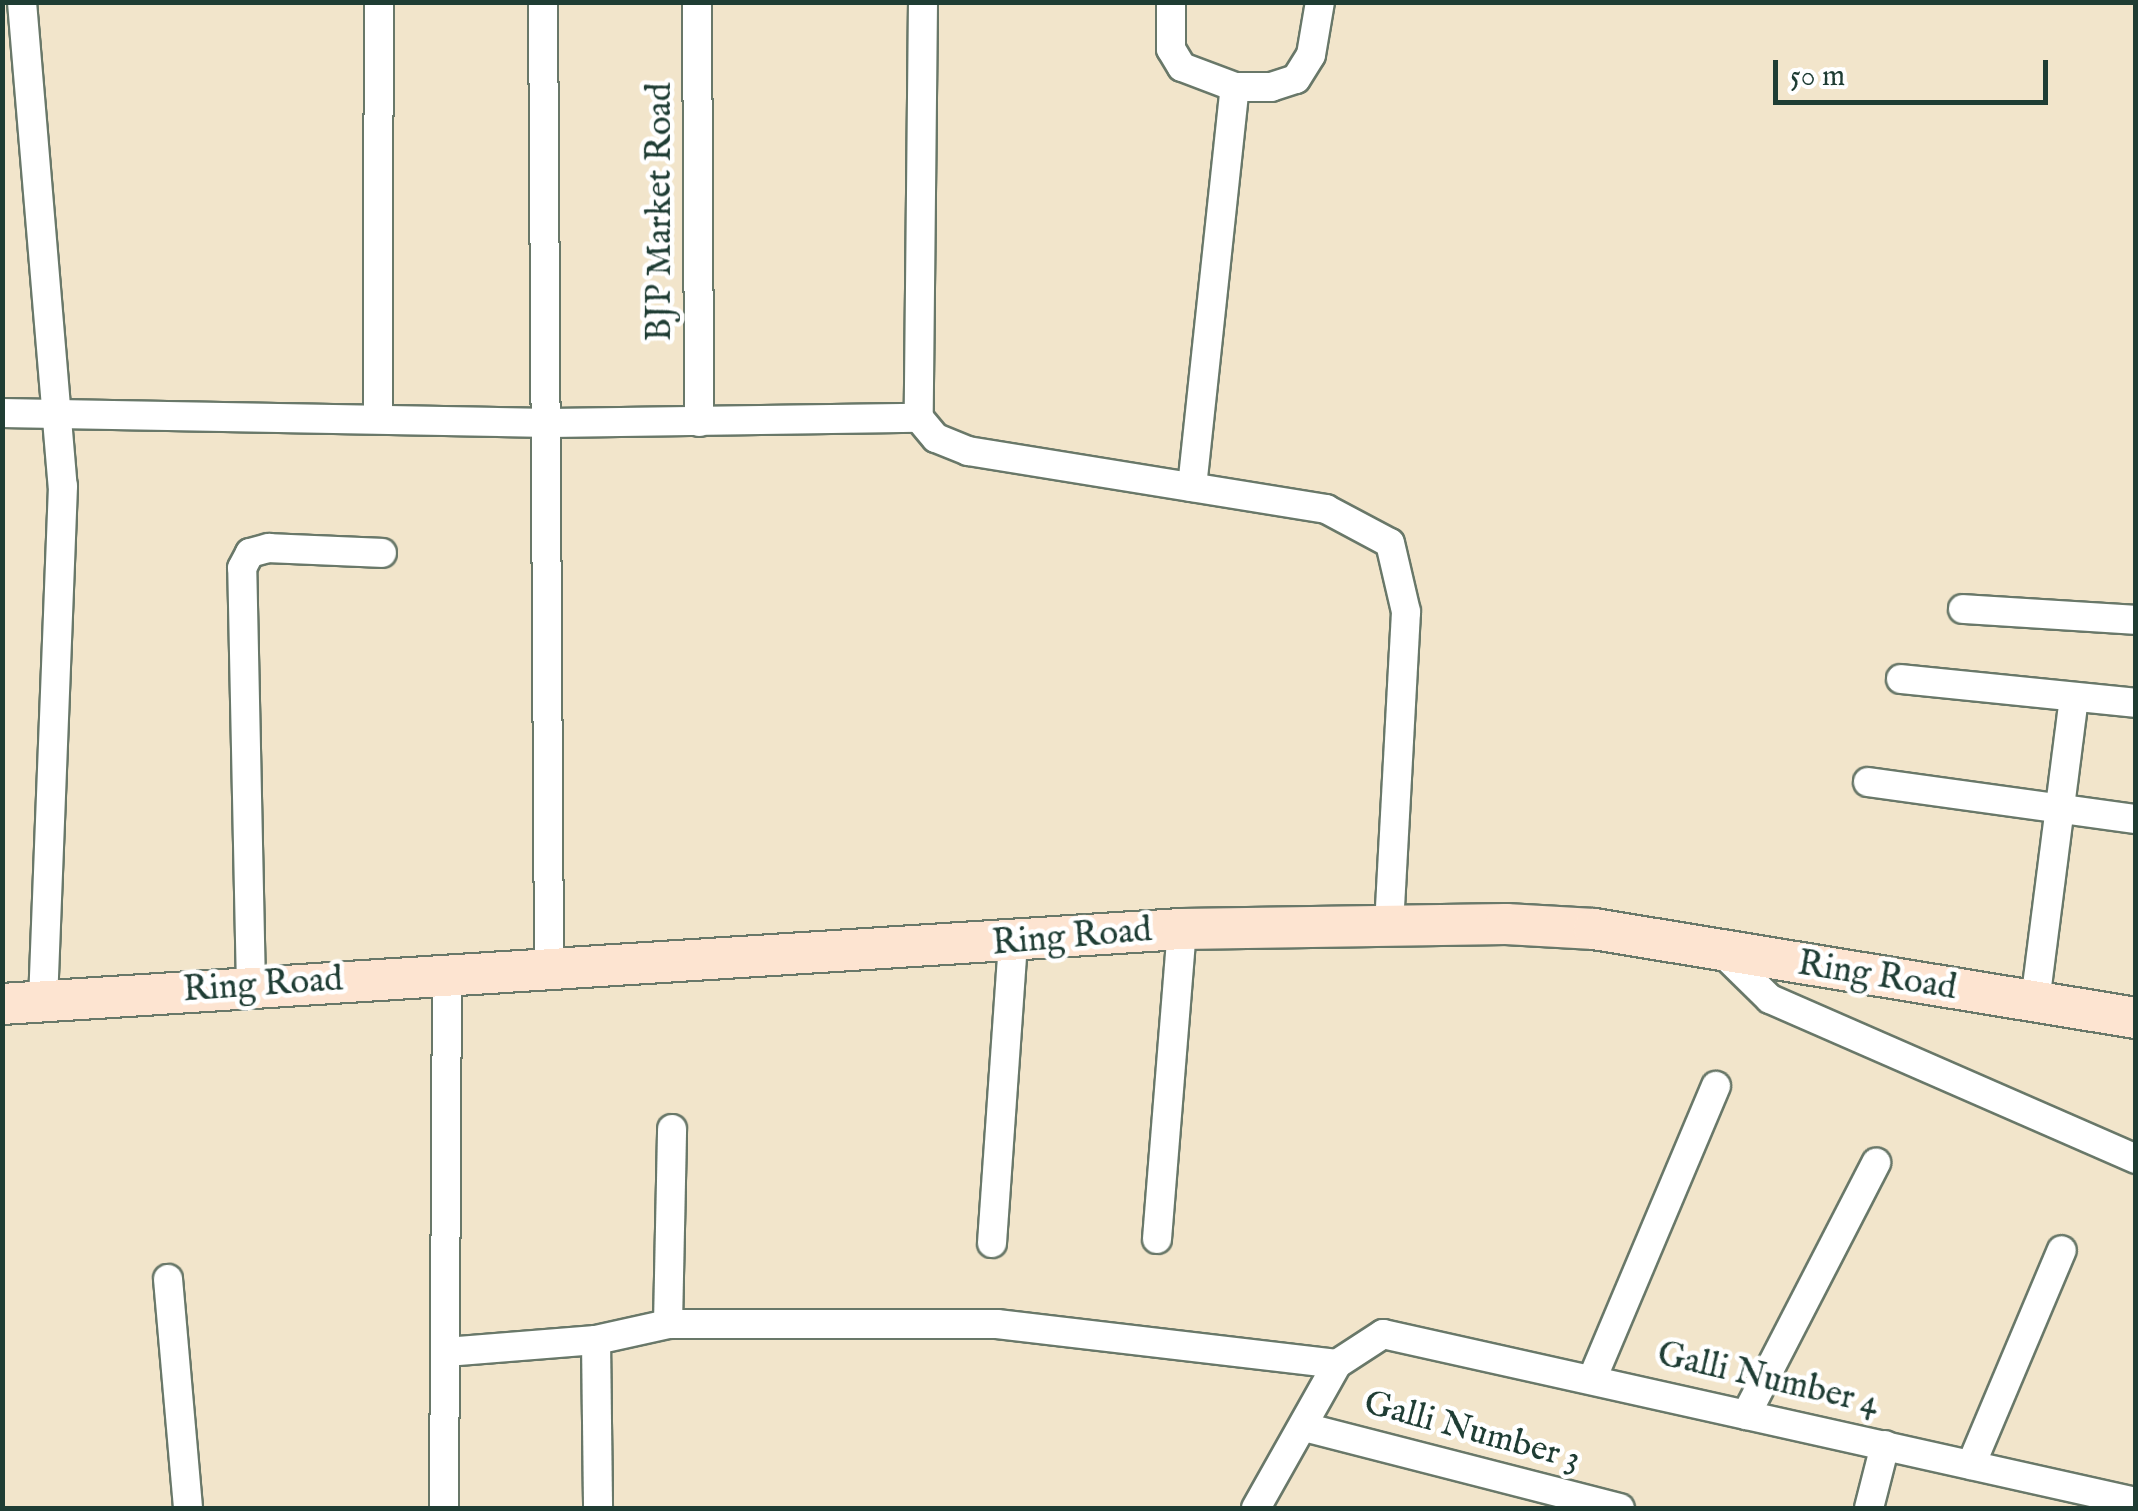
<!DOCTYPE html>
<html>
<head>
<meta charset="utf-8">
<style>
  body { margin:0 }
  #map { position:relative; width:2138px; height:1511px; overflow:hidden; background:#f2e5cb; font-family:"IM FELL English",serif }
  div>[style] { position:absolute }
  .roads { filter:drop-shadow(2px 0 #697869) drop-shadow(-2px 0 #697869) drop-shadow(0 2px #697869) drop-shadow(0 -2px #697869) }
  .street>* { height:28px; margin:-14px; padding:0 14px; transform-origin:14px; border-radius:14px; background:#fff }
  .secondary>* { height:40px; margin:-20px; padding:0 20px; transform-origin:20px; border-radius:20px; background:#fde4d1 }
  span { translate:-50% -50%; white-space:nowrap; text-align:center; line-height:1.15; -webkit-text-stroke:9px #fff; paint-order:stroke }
  .street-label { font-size:35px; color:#1f3d34 }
  .frame { position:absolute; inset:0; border:5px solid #1f3d34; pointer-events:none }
  .scale { position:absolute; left:1773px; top:60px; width:275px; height:45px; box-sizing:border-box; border:5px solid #1f3d34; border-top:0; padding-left:12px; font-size:30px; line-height:35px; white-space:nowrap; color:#1f3d34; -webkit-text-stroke:8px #fff; paint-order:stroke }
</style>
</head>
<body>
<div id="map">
  <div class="roads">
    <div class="street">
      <div style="left:22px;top:2px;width:486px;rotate:85.2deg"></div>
      <div style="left:63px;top:486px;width:516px;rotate:92.22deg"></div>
      <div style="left:543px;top:2px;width:968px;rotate:89.64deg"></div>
      <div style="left:697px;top:2px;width:420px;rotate:89.7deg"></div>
      <div style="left:923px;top:2px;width:416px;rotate:90.6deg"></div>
      <div style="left:919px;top:418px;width:26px;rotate:50deg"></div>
      <div style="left:936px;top:438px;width:35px;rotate:22deg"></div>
      <div style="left:968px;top:451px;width:363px;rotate:9.2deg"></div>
      <div style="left:1326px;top:509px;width:72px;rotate:28deg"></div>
      <div style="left:1390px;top:543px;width:71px;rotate:76.9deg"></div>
      <div style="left:1406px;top:612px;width:312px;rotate:93.1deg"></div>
      <div style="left:1171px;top:2px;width:47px;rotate:90deg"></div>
      <div style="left:1171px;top:49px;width:21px;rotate:59deg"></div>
      <div style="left:1182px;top:67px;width:57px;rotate:20.7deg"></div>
      <div style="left:1235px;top:87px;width:36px"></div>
      <div style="left:1271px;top:87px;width:26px;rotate:-18deg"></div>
      <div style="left:1296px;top:79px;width:28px;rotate:-58deg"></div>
      <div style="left:1311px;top:55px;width:54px;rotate:-80.4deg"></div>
      <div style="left:2px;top:413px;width:548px;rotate:1.05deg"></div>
      <div style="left:550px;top:423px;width:369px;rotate:-0.8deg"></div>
      <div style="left:378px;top:415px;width:413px;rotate:-89.9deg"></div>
      <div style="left:1192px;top:487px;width:402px;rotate:-83.9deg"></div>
      <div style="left:1963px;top:609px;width:173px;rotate:3.6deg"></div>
      <div style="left:1901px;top:679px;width:236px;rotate:5.8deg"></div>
      <div style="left:1868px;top:782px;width:271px;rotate:7.9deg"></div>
      <div style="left:1722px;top:952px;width:67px;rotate:44.4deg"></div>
      <div style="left:1770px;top:999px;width:399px;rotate:23.6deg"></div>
      <div style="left:251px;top:987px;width:419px;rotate:-91.2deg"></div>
      <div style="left:242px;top:568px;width:17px;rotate:-62deg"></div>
      <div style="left:250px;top:553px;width:20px;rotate:-15deg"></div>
      <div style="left:269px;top:548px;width:113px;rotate:2.5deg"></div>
      <div style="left:2035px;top:1002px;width:305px;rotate:-82.7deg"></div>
      <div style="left:1157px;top:1239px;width:311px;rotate:-85.4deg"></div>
      <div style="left:992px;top:1243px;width:300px;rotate:-86deg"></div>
      <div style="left:168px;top:1279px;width:230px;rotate:85deg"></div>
      <div style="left:668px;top:1324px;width:195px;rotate:-88.8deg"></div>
      <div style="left:596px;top:1340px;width:168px;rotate:89.3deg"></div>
      <div style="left:446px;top:1352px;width:150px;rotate:-4.6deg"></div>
      <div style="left:596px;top:1340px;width:74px;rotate:-12.5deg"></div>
      <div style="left:668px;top:1324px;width:329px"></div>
      <div style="left:997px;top:1324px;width:342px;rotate:6.7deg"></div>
      <div style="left:1593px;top:1377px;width:316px;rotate:-67.1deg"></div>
      <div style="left:1746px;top:1415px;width:284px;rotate:-62.7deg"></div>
      <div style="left:1304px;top:1427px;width:326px;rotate:14.4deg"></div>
      <div style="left:1971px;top:1465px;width:233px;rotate:-67.1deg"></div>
      <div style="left:444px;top:1508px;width:534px;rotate:-89.68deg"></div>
      <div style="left:1256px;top:1508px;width:165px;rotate:-60.6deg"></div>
      <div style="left:1337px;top:1364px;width:55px;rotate:-33.1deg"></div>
      <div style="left:1383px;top:1334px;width:772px;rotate:12.58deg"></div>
      <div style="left:1869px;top:1508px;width:65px;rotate:-75.7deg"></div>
    </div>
    <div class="secondary">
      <div style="left:2px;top:1004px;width:1182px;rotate:-3.64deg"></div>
      <div style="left:1182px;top:929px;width:324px;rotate:-0.9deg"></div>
      <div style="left:1506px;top:924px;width:88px;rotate:3.3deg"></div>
      <div style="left:1594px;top:929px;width:549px;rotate:9.33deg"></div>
    </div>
  </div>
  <div class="street-label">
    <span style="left:661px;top:212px;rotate:-90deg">BJP Market Road</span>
    <span style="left:1072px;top:938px;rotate:-5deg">Ring Road</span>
    <span style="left:1877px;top:977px;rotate:9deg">Ring Road</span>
    <span style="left:263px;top:986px;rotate:-4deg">Ring Road</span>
    <span style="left:1768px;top:1380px;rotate:13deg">Galli Number 4</span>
    <span style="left:1472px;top:1432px;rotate:15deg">Galli Number 3</span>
  </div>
  <div class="frame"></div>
  <div class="scale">50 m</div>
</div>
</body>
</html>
